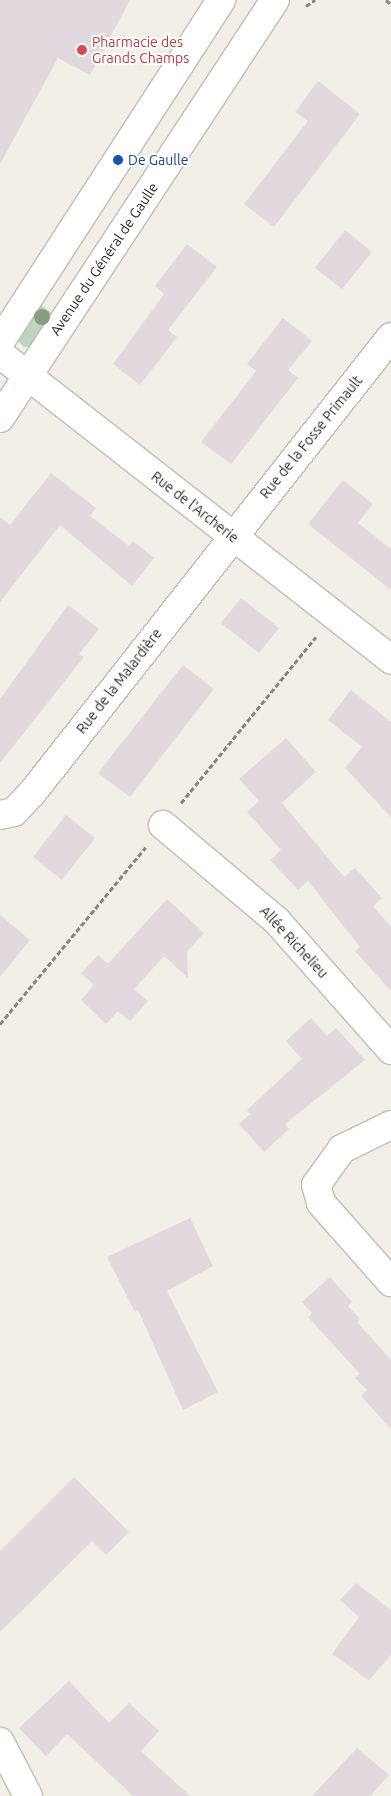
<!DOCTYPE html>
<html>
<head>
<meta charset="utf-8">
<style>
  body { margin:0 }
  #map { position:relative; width:391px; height:1796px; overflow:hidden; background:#f2efe7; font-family:Ubuntu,sans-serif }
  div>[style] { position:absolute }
  .green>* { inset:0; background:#bed4bc }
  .building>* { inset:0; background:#e1d9dd }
  .path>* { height:3px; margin-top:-1.5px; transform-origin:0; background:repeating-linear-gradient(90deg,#87857f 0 5px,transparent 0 7.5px) }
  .roads { filter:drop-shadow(1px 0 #c1beb7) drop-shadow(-1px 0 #c1beb7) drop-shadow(0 1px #c1beb7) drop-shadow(0 -1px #c1beb7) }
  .minor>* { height:28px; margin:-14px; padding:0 14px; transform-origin:14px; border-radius:14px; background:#fff }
  .trees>* { width:16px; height:16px; margin:-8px; border-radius:50%; background:#879e81 }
  .dots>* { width:14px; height:14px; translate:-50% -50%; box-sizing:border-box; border:2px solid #fff; border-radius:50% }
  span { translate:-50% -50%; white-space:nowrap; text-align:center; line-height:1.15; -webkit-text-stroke:4px #fff; paint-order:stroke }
  .health-label { font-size:14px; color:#be3a42 }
  .left { translate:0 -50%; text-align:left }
  .transit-label { font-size:14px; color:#164399 }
  .street-label { font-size:14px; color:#282724 }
</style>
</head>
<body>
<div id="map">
  <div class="green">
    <div style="clip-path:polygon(35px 302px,57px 316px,33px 347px,24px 347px,17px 340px)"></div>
  </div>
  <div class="building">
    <div style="clip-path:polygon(0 0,130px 0,90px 75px,58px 58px,0 164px)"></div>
    <div style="clip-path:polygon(318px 81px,360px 114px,274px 227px,244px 204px,308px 121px,295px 112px)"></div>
    <div style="clip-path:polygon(345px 230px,372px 252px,342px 289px,315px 268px)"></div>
    <div style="clip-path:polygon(187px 244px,217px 267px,168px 330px,177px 337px,140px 385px,113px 364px,164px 294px,155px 286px)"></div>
    <div style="clip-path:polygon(283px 318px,312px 341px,288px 370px,298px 378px,231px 464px,201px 442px,256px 371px,247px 364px)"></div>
    <div style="clip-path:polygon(51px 473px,96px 508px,90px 516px,129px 546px,133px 541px,154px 558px,132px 586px,60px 525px,0 602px,0 517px,10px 525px)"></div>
    <div style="clip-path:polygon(343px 480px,373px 504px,358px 523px,391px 549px,391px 590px,308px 524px)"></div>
    <div style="clip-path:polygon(241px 598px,279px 628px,259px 653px,221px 623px)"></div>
    <div style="clip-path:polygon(68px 605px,99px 629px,79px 654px,84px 657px,0 763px,0 699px)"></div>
    <div style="clip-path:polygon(183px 665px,214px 689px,130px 797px,98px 773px)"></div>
    <div style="clip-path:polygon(351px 690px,391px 722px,391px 817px,345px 768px,362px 747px,328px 720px)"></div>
    <div style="clip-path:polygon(286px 738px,316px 772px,282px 803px,344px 877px,355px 868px,382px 898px,373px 906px,391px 927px,391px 991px,355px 951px,360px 947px,308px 881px,298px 890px,270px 860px,281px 850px,247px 812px,259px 801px,239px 779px)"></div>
    <div style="clip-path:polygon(66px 815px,95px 838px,62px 880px,33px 857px)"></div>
    <div style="clip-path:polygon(167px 899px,204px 933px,187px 952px,188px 978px,164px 956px,134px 989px,148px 1001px,130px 1021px,118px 1011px,106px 1024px,81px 1000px,94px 985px,81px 973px,98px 955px,108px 964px)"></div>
    <div style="clip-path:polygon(0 915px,30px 940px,0 977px)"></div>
    <div style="clip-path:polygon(311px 1018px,327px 1036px,336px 1028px,365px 1060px,285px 1124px,289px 1129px,264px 1152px,239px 1124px,250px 1114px,247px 1110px,302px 1059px,286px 1041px)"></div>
    <div style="clip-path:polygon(190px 1218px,213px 1266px,167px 1291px,218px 1392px,183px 1410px,138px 1310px,135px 1312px,107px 1257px)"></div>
    <div style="clip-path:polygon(330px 1277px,352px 1302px,348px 1306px,360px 1319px,357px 1322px,391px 1360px,391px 1429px,361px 1396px,367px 1390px,355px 1378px,360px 1374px,308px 1317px,312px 1313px,302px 1302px)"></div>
    <div style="clip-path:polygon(74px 1477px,129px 1532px,106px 1555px,92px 1541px,0 1632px,0 1551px)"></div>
    <div style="clip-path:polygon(356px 1583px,391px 1610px,391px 1655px,369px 1680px,332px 1654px,359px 1617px,340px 1600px)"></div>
    <div style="clip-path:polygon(69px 1681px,109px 1723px,129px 1703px,159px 1731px,141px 1751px,190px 1796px,133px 1796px,67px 1734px,46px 1756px,19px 1728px)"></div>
    <div style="clip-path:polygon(357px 1748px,389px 1775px,370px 1796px,312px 1796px)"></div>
  </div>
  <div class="path">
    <div style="left:386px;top:0;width:6px;rotate:39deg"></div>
    <div style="left:306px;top:6px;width:11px;rotate:-34deg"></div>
    <div style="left:181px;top:803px;width:214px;rotate:-50.9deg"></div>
    <div style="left:0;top:1024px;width:229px;rotate:-50.5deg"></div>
  </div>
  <div class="roads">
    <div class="minor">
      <div style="left:0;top:342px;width:407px;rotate:-57.1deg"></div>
      <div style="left:0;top:354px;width:497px;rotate:38deg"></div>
      <div style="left:0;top:418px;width:500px;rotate:-56.66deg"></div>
      <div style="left:0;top:815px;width:14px;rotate:-12deg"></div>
      <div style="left:14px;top:812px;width:26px;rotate:-47deg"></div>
      <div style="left:32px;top:793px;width:580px;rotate:-51.79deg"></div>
      <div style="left:163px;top:825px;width:148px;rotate:40.1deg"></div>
      <div style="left:276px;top:920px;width:174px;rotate:48.5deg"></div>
      <div style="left:391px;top:1125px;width:55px;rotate:153.9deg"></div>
      <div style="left:342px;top:1149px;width:44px;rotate:125.8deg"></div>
      <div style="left:316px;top:1185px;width:19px;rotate:74deg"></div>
      <div style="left:321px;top:1203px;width:106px;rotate:48.5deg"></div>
      <div style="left:0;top:1742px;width:61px;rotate:62.6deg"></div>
    </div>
  </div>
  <div class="trees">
    <div style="left:42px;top:317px"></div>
  </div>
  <div class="dots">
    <div style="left:82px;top:50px;background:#e0444e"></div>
    <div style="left:118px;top:160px;background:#1a4fb4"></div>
  </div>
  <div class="health-label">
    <span class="left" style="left:92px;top:50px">Pharmacie des<br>Grands Champs</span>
  </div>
  <div class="transit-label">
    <span class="left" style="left:128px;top:160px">De Gaulle</span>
  </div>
  <div class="street-label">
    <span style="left:104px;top:259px;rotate:-56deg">Avenue du Général de Gaulle</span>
    <span style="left:311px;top:437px;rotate:-51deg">Rue de la Fosse Primault</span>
    <span style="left:195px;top:507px;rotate:38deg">Rue de l'Archerie</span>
    <span style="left:119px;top:681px;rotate:-52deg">Rue de la Malardière</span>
    <span style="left:294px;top:942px;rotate:47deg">Allée Richelieu</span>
  </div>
</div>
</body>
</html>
